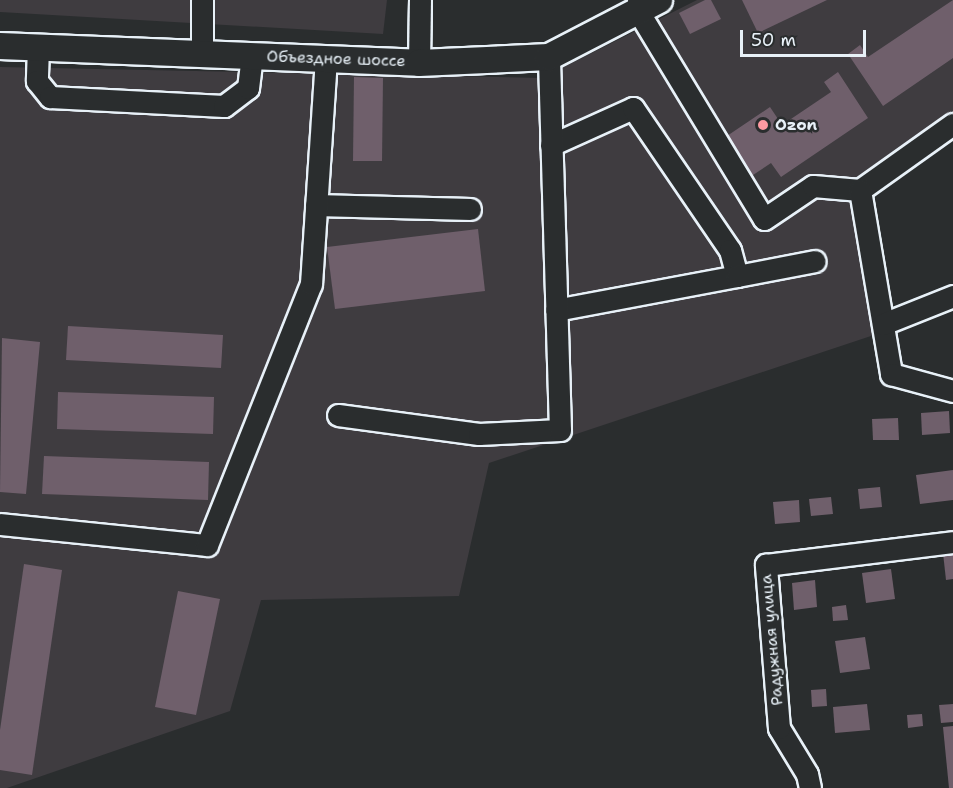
<!DOCTYPE html>
<html>
<head>
<meta charset="utf-8">
<style>
  body { margin:0 }
  #map { position:relative; width:953px; height:788px; overflow:hidden; background:#2a2d2e; font-family:"Shantell Sans",sans-serif }
  div>[style] { position:absolute }
  .built>* { inset:0; background:#3f3c40 }
  .building>* { inset:0; background:#6f5f6b }
  .roads { filter:drop-shadow(2px 0 #e8f1f8) drop-shadow(-2px 0 #e8f1f8) drop-shadow(0 2px #e8f1f8) drop-shadow(0 -2px #e8f1f8) }
  .minor>* { height:21px; margin:-10.5px; padding:0 10.5px; transform-origin:10.5px; border-radius:10.5px; background:#2a2d2e }
  .major>* { height:26px; margin:-13px; padding:0 13px; transform-origin:13px; border-radius:13px; background:#2a2d2e }
  .dots>* { width:16px; height:16px; translate:-50% -50%; box-sizing:border-box; border:3px solid #2a2d2e; border-radius:50% }
  span { translate:-50% -50%; white-space:nowrap; text-align:center; line-height:1.15; -webkit-text-stroke:5px #2a2d2e; paint-order:stroke }
  .street-label { font-size:16px; color:#e8f1f8 }
  .poi-label { font-size:16px; color:#e8f1f8; font-weight:700 }
  .left { translate:0 -50%; text-align:left }
  .scale { position:absolute; left:740px; top:30px; width:126px; height:27px; box-sizing:border-box; border:3px solid #e8f1f8; border-top:0; padding-left:8px; font-size:18px; line-height:21px; white-space:nowrap; color:#e8f1f8; -webkit-text-stroke:4px #2a2d2e; paint-order:stroke }
</style>
</head>
<body>
<div id="map">
  <div class="built">
    <div style="clip-path:polygon(0 0,387px 0,383px 34px,0 12px)"></div>
    <div style="clip-path:polygon(697px 0,953px 0,953px 118px,858px 182px,892px 329px,489px 463px,459px 596px,261px 600px,230px 711px,7px 788px,0 788px,0 67px,542px 78px)"></div>
  </div>
  <div class="building">
    <div style="clip-path:polygon(705px 0,711px 0,721px 19px,690px 34px,679px 13px)"></div>
    <div style="clip-path:polygon(742px 0,827px 0,758px 33px)"></div>
    <div style="clip-path:polygon(953px 0,953px 58px,883px 106px,848px 54px,860px 45px,868px 57px)"></div>
    <div style="clip-path:polygon(838px 72px,868px 118px,781px 177px,771px 163px,750px 177px,724px 138px,770px 107px,782px 125px,831px 92px,824px 82px)"></div>
    <div style="clip-path:polygon(354px 77px,383px 78px,382px 161px,353px 161px)"></div>
    <div style="clip-path:polygon(478px 229px,485px 291px,335px 309px,327px 247px)"></div>
    <div style="clip-path:polygon(68px 326px,223px 335px,221px 368px,66px 360px)"></div>
    <div style="clip-path:polygon(2px 338px,40px 342px,26px 494px,0 492px)"></div>
    <div style="clip-path:polygon(58px 392px,214px 397px,213px 434px,57px 429px)"></div>
    <div style="clip-path:polygon(949px 411px,950px 433px,922px 435px,921px 413px)"></div>
    <div style="clip-path:polygon(898px 418px,899px 440px,873px 440px,872px 419px)"></div>
    <div style="clip-path:polygon(44px 456px,209px 462px,208px 500px,42px 494px)"></div>
    <div style="clip-path:polygon(953px 470px,953px 500px,920px 504px,916px 475px)"></div>
    <div style="clip-path:polygon(880px 487px,882px 507px,860px 509px,858px 489px)"></div>
    <div style="clip-path:polygon(831px 497px,833px 514px,811px 516px,809px 499px)"></div>
    <div style="clip-path:polygon(799px 500px,800px 522px,775px 524px,773px 502px)"></div>
    <div style="clip-path:polygon(953px 552px,953px 579px,946px 580px,943px 553px)"></div>
    <div style="clip-path:polygon(24px 564px,62px 570px,32px 775px,0 770px,0 730px)"></div>
    <div style="clip-path:polygon(891px 569px,895px 599px,866px 603px,862px 573px)"></div>
    <div style="clip-path:polygon(815px 580px,817px 607px,794px 610px,792px 583px)"></div>
    <div style="clip-path:polygon(178px 591px,220px 599px,196px 715px,155px 707px)"></div>
    <div style="clip-path:polygon(846px 605px,848px 620px,833px 621px,832px 607px)"></div>
    <div style="clip-path:polygon(865px 637px,870px 669px,840px 673px,835px 641px)"></div>
    <div style="clip-path:polygon(826px 689px,827px 706px,812px 707px,811px 690px)"></div>
    <div style="clip-path:polygon(867px 704px,870px 730px,835px 733px,833px 707px)"></div>
    <div style="clip-path:polygon(953px 704px,953px 722px,941px 723px,939px 705px)"></div>
    <div style="clip-path:polygon(922px 714px,923px 726px,908px 728px,907px 715px)"></div>
    <div style="clip-path:polygon(953px 726px,953px 788px,949px 788px,943px 727px)"></div>
  </div>
  <div class="roads">
    <div class="minor">
      <div style="left:202px;top:0;width:54px;rotate:90deg"></div>
      <div style="left:638px;top:0;width:11px;rotate:90deg"></div>
      <div style="left:638px;top:11px;width:243px;rotate:58.8deg"></div>
      <div style="left:764px;top:219px;width:59px;rotate:-34deg"></div>
      <div style="left:813px;top:186px;width:47px;rotate:4.9deg"></div>
      <div style="left:860px;top:190px;width:114px;rotate:-35.4deg"></div>
      <div style="left:38px;top:47px;width:34px;rotate:92deg"></div>
      <div style="left:37px;top:81px;width:21px;rotate:51deg"></div>
      <div style="left:50px;top:97px;width:174px;rotate:3deg"></div>
      <div style="left:224px;top:106px;width:30px;rotate:-37deg"></div>
      <div style="left:248px;top:88px;width:32px;rotate:-83deg"></div>
      <div style="left:419px;top:63px;width:63px;rotate:-89.1deg"></div>
      <div style="left:551px;top:145px;width:90px;rotate:-24.3deg"></div>
      <div style="left:633px;top:108px;width:172px;rotate:55.7deg"></div>
      <div style="left:730px;top:250px;width:27px;rotate:75deg"></div>
      <div style="left:737px;top:276px;width:184px;rotate:169.4deg"></div>
      <div style="left:860px;top:190px;width:187px;rotate:80.4deg"></div>
      <div style="left:891px;top:374px;width:64px;rotate:15.3deg"></div>
      <div style="left:316px;top:205px;width:154px;rotate:1.5deg"></div>
      <div style="left:737px;top:276px;width:79px;rotate:-10.9deg"></div>
      <div style="left:883px;top:324px;width:75px;rotate:-21.8deg"></div>
      <div style="left:338px;top:415px;width:142px;rotate:7.7deg"></div>
      <div style="left:479px;top:434px;width:81px;rotate:-2.8deg"></div>
      <div style="left:560px;top:430px;width:373px;rotate:-91.7deg"></div>
      <div style="left:0;top:524px;width:208px;rotate:5.8deg"></div>
      <div style="left:207px;top:545px;width:281px;rotate:-68.3deg"></div>
      <div style="left:311px;top:284px;width:225px;rotate:-86.2deg"></div>
      <div style="left:810px;top:788px;width:14px;rotate:-102deg"></div>
      <div style="left:807px;top:774px;width:54px;rotate:-121.3deg"></div>
      <div style="left:779px;top:728px;width:164px;rotate:-94.6deg"></div>
      <div style="left:766px;top:565px;width:188px;rotate:-7deg"></div>
    </div>
    <div class="major">
      <div style="left:0;top:46px;width:419px;rotate:2.3deg"></div>
      <div style="left:419px;top:63px;width:130px;rotate:-2.6deg"></div>
      <div style="left:549px;top:57px;width:124px;rotate:-27.4deg"></div>
    </div>
  </div>
  <div class="dots">
    <div style="left:763px;top:125px;background:#ff9aa2"></div>
  </div>
  <div class="street-label">
    <span style="left:336px;top:59px;rotate:2deg">Объездное шоссе</span>
    <span style="left:772px;top:640px;rotate:-95deg">Радужная улица</span>
  </div>
  <div class="poi-label">
    <span class="left" style="left:775px;top:125px">Ozon</span>
  </div>
  <div class="scale">50 m</div>
</div>
</body>
</html>
